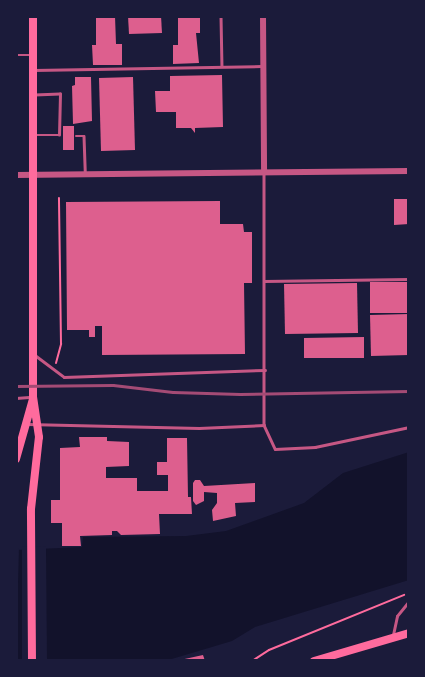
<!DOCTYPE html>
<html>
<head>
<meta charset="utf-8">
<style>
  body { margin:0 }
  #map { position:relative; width:425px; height:677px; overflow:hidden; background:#1b1b3a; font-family:"Work Sans",sans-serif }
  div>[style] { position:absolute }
  .green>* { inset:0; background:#2a1e3b }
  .water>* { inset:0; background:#12122b }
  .pier>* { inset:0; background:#1b1b3a }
  .building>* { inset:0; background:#dd5f8e }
  .path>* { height:2px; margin:-1px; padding:0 1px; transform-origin:1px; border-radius:1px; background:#ff6b9d }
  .service>* { height:2.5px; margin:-1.25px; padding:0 1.25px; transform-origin:1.25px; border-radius:1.25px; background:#c65784 }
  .tertiary>* { height:6px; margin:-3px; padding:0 3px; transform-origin:3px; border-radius:3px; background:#c65784 }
  .primary>* { height:8px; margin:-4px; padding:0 4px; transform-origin:4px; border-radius:4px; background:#ff6b9d }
  .rail>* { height:3px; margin:-1.5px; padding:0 1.5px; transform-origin:1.5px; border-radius:1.5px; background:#a44b75 }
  span { translate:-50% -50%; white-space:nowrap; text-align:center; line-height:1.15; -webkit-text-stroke:5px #1b1b3a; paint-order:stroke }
  .frame { position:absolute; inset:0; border:18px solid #1b1b3a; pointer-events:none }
</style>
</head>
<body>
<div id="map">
  <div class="green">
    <div style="clip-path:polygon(16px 191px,18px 206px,16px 268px)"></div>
  </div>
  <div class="water">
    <div style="clip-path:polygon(409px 452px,409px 580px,255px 627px,232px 641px,165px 661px,16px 661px,16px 550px,82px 547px,83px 537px,186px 536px,226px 531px,304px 503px,343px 473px)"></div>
  </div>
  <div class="pier">
    <div style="clip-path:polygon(46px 546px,47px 661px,22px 661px,22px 547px)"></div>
    <div style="clip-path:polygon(16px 547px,19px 547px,16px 657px)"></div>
  </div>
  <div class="building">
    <div style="clip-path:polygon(99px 16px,115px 16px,116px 44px,122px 44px,122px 65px,93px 65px,92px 45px,96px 45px,96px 18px)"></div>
    <div style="clip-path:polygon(128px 16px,161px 16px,162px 33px,129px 34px)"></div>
    <div style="clip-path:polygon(178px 16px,200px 16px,200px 33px,196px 33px,199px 63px,173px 64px,173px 45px,178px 45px)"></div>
    <div style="clip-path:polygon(222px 75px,223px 127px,195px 128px,195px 133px,191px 128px,176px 128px,176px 112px,156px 112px,155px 91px,170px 91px,170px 76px)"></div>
    <div style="clip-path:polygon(75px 77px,91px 77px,92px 121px,73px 124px,72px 86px,75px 85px)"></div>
    <div style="clip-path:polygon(133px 77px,135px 150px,101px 151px,99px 78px)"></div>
    <div style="clip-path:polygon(63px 126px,74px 126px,74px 150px,63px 150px)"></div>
    <div style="clip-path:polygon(394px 199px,409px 199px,409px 224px,394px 225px)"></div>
    <div style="clip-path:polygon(220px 201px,220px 224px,243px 224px,244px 232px,252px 232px,252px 283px,244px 283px,245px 354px,102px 355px,102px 326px,95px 326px,95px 337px,89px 337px,89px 330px,67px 330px,66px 202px)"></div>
    <div style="clip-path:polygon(370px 282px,409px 282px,409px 313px,370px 313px)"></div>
    <div style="clip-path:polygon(357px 283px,358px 333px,285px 334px,284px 284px)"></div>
    <div style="clip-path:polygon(409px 314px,409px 355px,371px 356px,370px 315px)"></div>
    <div style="clip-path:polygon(364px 337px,364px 358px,304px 358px,304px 338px)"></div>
    <div style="clip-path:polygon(79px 437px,107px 437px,107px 441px,129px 442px,129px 466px,106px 467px,106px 478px,137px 478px,137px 491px,168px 491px,168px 475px,157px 475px,157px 462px,167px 462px,167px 438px,187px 438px,188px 497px,191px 497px,192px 514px,159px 514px,160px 534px,121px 535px,117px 531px,112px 531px,112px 535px,80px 536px,81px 546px,62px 546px,62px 523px,51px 523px,51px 500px,60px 500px,60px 448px,80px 447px)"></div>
    <div style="clip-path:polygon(195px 480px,200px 480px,204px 486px,255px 483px,255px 502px,235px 503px,236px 516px,213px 521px,212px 510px,217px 503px,217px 493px,204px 492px,204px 501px,196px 505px,193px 501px,193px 483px)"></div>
    <div style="clip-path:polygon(203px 655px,205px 661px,180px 661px,180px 660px)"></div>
  </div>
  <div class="path">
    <div style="left:56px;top:363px;width:20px;rotate:-75deg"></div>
    <div style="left:61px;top:344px;width:146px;rotate:-90.8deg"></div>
    <div style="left:252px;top:661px;width:20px;rotate:-33deg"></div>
    <div style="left:269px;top:650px;width:146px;rotate:-22.2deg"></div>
  </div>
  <div class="service">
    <div style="left:221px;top:16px;width:50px;rotate:88.9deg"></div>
    <div style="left:16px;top:55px;width:15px"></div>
    <div style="left:34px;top:70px;width:227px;rotate:-1deg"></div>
    <div style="left:34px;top:135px;width:25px"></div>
    <div style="left:59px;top:135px;width:41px;rotate:-88.6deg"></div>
    <div style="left:60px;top:94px;width:25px;rotate:178deg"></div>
    <div style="left:76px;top:136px;width:8px"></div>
    <div style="left:84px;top:136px;width:38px;rotate:88deg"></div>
    <div style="left:264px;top:174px;width:251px;rotate:90deg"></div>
    <div style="left:264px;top:281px;width:145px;rotate:-0.8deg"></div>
    <div style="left:35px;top:355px;width:36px;rotate:37deg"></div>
    <div style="left:64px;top:377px;width:201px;rotate:-2deg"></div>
    <div style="left:16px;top:398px;width:16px;rotate:-4deg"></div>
    <div style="left:27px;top:424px;width:172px;rotate:1.3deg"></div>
    <div style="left:199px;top:428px;width:65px;rotate:-2.6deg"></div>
    <div style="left:264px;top:425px;width:26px;rotate:65deg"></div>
    <div style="left:275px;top:449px;width:40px;rotate:-2.9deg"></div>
    <div style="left:315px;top:447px;width:96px;rotate:-12deg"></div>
    <div style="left:393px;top:635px;width:19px;rotate:-78deg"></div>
    <div style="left:397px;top:616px;width:19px;rotate:-51deg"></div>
  </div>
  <div class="tertiary">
    <div style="left:263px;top:16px;width:156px;rotate:89.6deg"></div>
    <div style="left:16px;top:175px;width:393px;rotate:-0.6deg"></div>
  </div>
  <div class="primary">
    <div style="left:16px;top:459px;width:62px;rotate:-74.2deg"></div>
    <div style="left:32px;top:661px;width:152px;rotate:-90.4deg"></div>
    <div style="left:31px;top:509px;width:72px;rotate:-83.7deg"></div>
    <div style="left:39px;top:437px;width:40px;rotate:-98.5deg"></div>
    <div style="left:33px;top:397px;width:381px;rotate:-90deg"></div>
    <div style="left:314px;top:661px;width:99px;rotate:-16.4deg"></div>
  </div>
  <div class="rail">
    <div style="left:16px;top:386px;width:97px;rotate:-0.6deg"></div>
    <div style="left:113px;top:385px;width:60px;rotate:6.7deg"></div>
    <div style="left:173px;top:392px;width:67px;rotate:1.7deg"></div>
    <div style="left:240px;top:394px;width:169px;rotate:-1deg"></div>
  </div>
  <div class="frame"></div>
</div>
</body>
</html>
